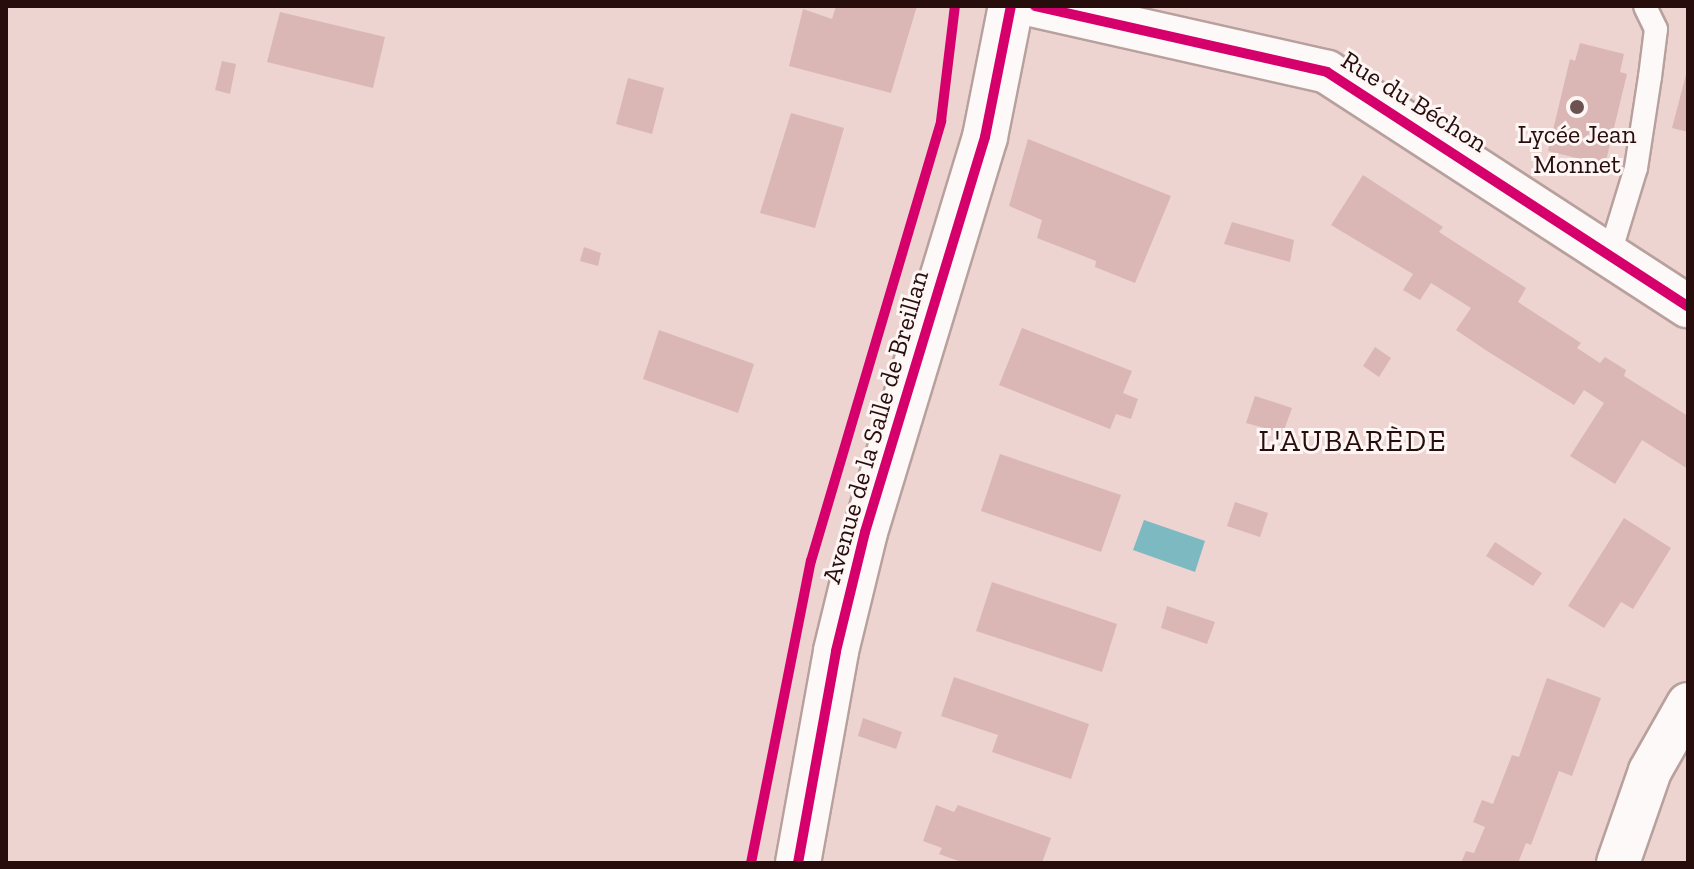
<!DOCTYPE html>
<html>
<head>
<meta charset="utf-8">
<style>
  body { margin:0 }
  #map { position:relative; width:1694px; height:869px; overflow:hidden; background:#edd4d1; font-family:"Zilla Slab",serif }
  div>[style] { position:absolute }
  .water>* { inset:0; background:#7db9c0 }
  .building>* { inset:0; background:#dab7b4 }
  .path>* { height:5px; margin-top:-2.5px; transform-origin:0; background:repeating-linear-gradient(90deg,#c5bbb9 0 2px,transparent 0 8px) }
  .roads { filter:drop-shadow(2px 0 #b8a09d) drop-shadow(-2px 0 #b8a09d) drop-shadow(0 2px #b8a09d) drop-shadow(0 -2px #b8a09d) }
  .lane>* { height:22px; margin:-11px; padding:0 11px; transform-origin:11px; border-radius:11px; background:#fcf9f8 }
  .street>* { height:42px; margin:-21px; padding:0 21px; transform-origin:21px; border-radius:21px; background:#fcf9f8 }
  .secondary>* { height:44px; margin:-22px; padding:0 22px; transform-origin:22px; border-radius:22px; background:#fcf9f8 }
  .cycleway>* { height:10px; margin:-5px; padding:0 5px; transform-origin:5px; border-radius:5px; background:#d6006c }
  .dots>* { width:22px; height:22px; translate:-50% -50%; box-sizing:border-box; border:4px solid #fef6f5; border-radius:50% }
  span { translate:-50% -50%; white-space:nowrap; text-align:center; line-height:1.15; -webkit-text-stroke:6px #fef6f5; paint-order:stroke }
  .street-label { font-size:26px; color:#270e0c }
  .poi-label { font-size:26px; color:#270e0c }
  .quarter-label { font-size:30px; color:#270e0c; letter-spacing:2px }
  .frame { position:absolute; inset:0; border:8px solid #270e0c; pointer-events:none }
</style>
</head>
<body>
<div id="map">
  <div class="water">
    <div style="clip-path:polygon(1144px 520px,1205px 541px,1195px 572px,1133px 550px)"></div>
  </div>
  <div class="building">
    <div style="clip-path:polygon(836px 6px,917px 6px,891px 93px,789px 66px,803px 9px,832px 19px)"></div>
    <div style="clip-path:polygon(280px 12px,385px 37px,373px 88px,267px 62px)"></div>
    <div style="clip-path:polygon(1580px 43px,1624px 54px,1620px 72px,1627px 74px,1605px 165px,1548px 151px,1570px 59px,1575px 61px)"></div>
    <div style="clip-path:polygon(222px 61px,236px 64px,230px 94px,215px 90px)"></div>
    <div style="clip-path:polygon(1688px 67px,1688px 132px,1672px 128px)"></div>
    <div style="clip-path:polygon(628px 78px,664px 88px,652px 134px,616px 124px)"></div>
    <div style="clip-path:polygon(791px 113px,844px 128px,815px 228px,760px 213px)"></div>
    <div style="clip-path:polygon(1028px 139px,1171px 196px,1135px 283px,1095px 267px,1096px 261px,1037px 238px,1042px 220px,1009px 206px)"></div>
    <div style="clip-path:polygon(1363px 175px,1443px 227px,1439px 232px,1526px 288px,1518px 302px,1581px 343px,1577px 348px,1600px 363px,1605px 357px,1626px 370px,1624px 376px,1688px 416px,1688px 469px,1642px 440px,1615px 484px,1570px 456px,1604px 403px,1584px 390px,1574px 405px,1487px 351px,1456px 330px,1471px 308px,1431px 283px,1420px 300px,1403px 290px,1413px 274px,1331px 225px)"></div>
    <div style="clip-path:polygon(1232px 222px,1294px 240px,1290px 262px,1224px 244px)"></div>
    <div style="clip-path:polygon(584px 247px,601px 253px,598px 266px,580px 261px)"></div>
    <div style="clip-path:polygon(1022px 328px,1132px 371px,1123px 393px,1138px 399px,1131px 419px,1116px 414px,1110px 429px,999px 385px)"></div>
    <div style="clip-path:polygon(659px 330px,754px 364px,738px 413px,643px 379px)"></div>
    <div style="clip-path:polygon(1375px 347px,1391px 358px,1379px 377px,1363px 366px)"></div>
    <div style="clip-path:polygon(1255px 396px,1292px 408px,1283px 433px,1246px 423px)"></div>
    <div style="clip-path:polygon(1000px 454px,1121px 495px,1101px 552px,981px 511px)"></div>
    <div style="clip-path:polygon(1235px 502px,1268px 513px,1260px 537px,1227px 526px)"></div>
    <div style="clip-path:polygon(1624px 518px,1671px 548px,1633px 609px,1621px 602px,1604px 628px,1568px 606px)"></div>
    <div style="clip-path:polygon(1495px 542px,1542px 573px,1533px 586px,1486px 556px)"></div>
    <div style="clip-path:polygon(992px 582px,1117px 624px,1102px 672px,976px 631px)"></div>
    <div style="clip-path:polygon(1167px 606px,1215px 622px,1207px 644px,1161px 628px)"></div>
    <div style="clip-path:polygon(954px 677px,1089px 724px,1071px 779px,992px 752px,998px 735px,941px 716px)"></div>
    <div style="clip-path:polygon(1547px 678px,1601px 698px,1572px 776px,1559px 771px,1531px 845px,1526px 843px,1518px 863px,1461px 863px,1466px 851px,1474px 853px,1485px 827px,1473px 822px,1482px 800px,1493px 804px,1512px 755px,1519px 757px)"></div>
    <div style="clip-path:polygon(863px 718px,902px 732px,896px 749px,858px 736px)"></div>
    <div style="clip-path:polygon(936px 805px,954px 812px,958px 805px,1051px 838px,1042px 863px,964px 863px,939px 854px,942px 848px,923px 841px)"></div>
  </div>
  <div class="path">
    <div style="left:942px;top:108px;width:103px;rotate:-82.7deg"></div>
  </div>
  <div class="roads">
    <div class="lane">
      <div style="left:1610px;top:253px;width:89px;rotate:-73deg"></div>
      <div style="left:1636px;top:168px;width:92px;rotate:-81.3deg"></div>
      <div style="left:1650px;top:77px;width:48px;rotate:-82.9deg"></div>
      <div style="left:1656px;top:29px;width:25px;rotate:-116deg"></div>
    </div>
    <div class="street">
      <div style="left:1035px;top:6px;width:299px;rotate:12.7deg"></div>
      <div style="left:1327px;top:72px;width:430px;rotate:33deg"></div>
      <div style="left:1618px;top:863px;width:97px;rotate:-70.8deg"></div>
      <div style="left:1650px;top:771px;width:77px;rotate:-60.4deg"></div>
    </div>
    <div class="secondary">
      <div style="left:798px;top:863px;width:215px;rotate:-79.8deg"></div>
      <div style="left:836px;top:651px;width:122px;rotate:-76.3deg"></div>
      <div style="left:865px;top:532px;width:413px;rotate:-73.1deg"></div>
      <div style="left:985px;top:137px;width:134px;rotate:-78.8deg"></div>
    </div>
  </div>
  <div class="cycleway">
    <div style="left:1035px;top:6px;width:299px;rotate:12.7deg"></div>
    <div style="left:1327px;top:72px;width:430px;rotate:33deg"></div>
    <div style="left:751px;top:863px;width:308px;rotate:-78.8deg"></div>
    <div style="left:811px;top:561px;width:459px;rotate:-73.5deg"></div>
    <div style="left:941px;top:121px;width:116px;rotate:-83.1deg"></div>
    <div style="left:798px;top:863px;width:215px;rotate:-79.8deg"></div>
    <div style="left:836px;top:651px;width:122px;rotate:-76.3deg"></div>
    <div style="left:865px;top:532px;width:413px;rotate:-73.1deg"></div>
    <div style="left:985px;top:137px;width:134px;rotate:-78.8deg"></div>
  </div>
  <div class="dots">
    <div style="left:1577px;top:107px;background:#6c5351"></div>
  </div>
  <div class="street-label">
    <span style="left:1414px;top:102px;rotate:32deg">Rue du Béchon</span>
    <span style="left:876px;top:427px;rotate:-74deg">Avenue de la Salle de Breillan</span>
  </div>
  <div class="poi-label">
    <span style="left:1577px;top:150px">Lycée Jean<br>Monnet</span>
  </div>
  <div class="quarter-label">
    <span style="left:1353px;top:441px">L'AUBARÈDE</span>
  </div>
  <div class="frame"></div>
</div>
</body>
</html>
